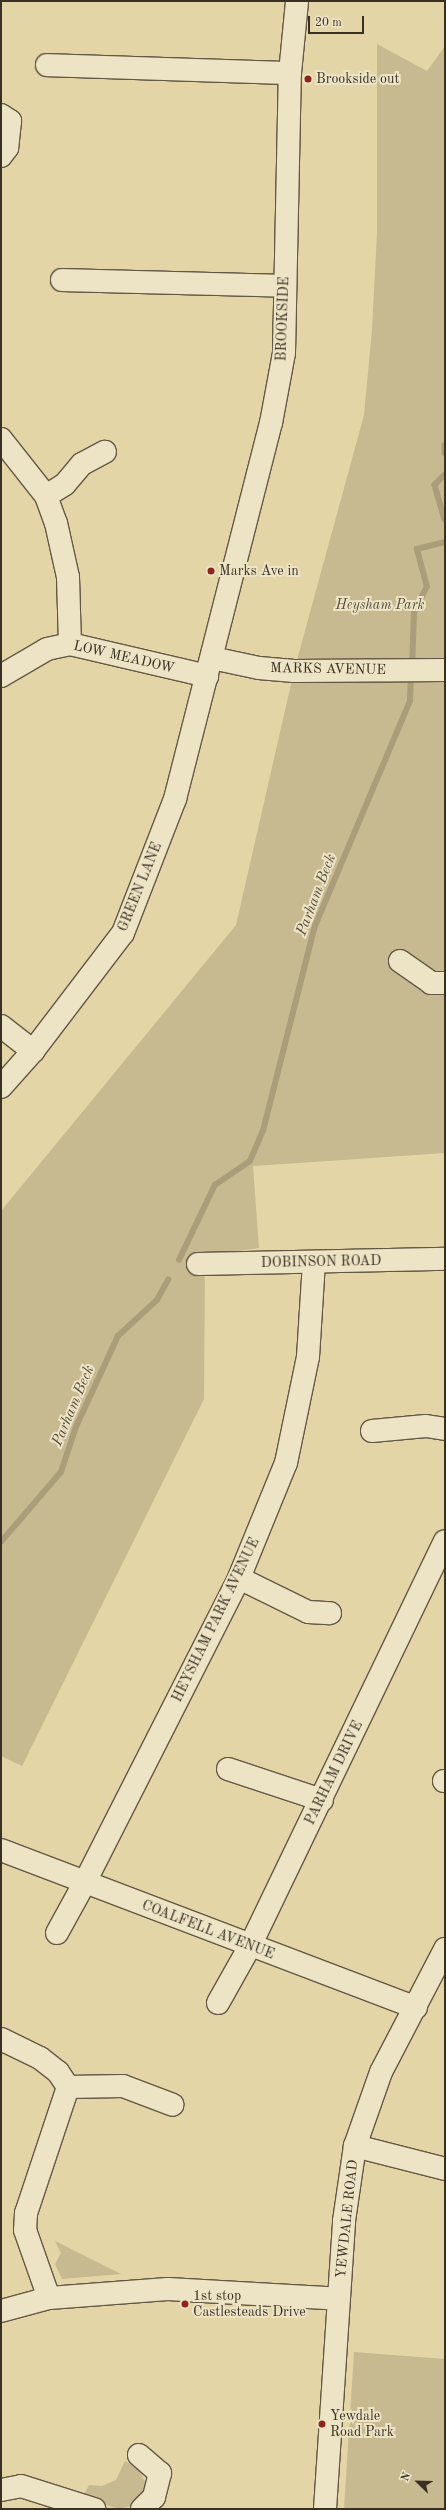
<!DOCTYPE html>
<html>
<head>
<meta charset="utf-8">
<style>
  body { margin:0 }
  #map { position:relative; width:446px; height:2510px; overflow:hidden; background:#e4d5a6; font-family:"Old Standard TT",serif }
  div>[style] { position:absolute }
  .green>* { inset:0; background:#c7b990 }
  .stream>* { height:5.5px; margin:-2.75px; padding:0 2.75px; transform-origin:2.75px; border-radius:2.75px; background:#aa9d7a }
  .roads { filter:drop-shadow(1px 0 #635845) drop-shadow(-1px 0 #635845) drop-shadow(0 1px #635845) drop-shadow(0 -1px #635845) }
  .minor>* { height:22px; margin:-11px; padding:0 11px; transform-origin:11px; border-radius:11px; background:#ede4c5 }
  .dots>* { width:11px; height:11px; translate:-50% -50%; box-sizing:border-box; border:2px solid #ede4c5; border-radius:50% }
  span { translate:-50% -50%; white-space:nowrap; text-align:center; line-height:1.15; -webkit-text-stroke:4px #ede4c5; paint-order:stroke }
  .poi-label { font-size:14px; color:#382f25 }
  .left { translate:0 -50%; text-align:left }
  .street-label { font-size:14px; color:#382f25 }
  .park-label { font-size:14px; color:#554b3a; font-style:italic }
  .water-label { font-size:15px; color:#544a3a; font-style:italic }
  .frame { position:absolute; inset:0; border:2px solid #382f25; pointer-events:none }
  .north { position:absolute; left:398px; top:2462px; width:40px; height:40px; -webkit-text-stroke:3px #ede4c5; paint-order:stroke; rotate:293deg; font-size:11px; font-weight:700; line-height:16px; text-align:center; color:#382f25 }
  .north::after { content:''; display:block; margin:auto; width:14px; height:18px; background:#382f25; clip-path:polygon(50% 0,100% 100%,50% 72%,0 100%) }
  .scale { position:absolute; left:308px; top:16px; width:56px; height:18px; box-sizing:border-box; border:2px solid #382f25; border-top:0; padding-left:5px; font-size:12px; line-height:14px; white-space:nowrap; color:#382f25; -webkit-text-stroke:3px #ede4c5; paint-order:stroke }
</style>
</head>
<body>
<div id="map">
  <div class="green">
    <div style="clip-path:polygon(377px 44px,427px 71px,445px 46px,445px 1153px,253px 1166px,259px 1248px,205px 1256px,204px 1399px,22px 1766px,1px 1756px,1px 1211px,236px 925px,294px 671px,364px 415px,372px 330px,377px 233px)"></div>
    <div style="clip-path:polygon(55px 2241px,121px 2274px,62px 2279px,55px 2264px,61px 2253px)"></div>
    <div style="clip-path:polygon(354px 2352px,445px 2359px,445px 2509px,344px 2509px)"></div>
    <div style="clip-path:polygon(125px 2461px,139px 2470px,148px 2488px,137px 2504px,120px 2509px,82px 2498px,89px 2485px,102px 2486px,116px 2480px)"></div>
  </div>
  <div class="stream">
    <div style="left:445px;top:445px;width:8px;rotate:90deg"></div>
    <div style="left:445px;top:475px;width:14px;rotate:135deg"></div>
    <div style="left:435px;top:485px;width:35px;rotate:74deg"></div>
    <div style="left:412px;top:667px;width:55px;rotate:-87.9deg"></div>
    <div style="left:414px;top:612px;width:28px;rotate:-63deg"></div>
    <div style="left:427px;top:587px;width:39px;rotate:-105deg"></div>
    <div style="left:417px;top:549px;width:29px;rotate:-14deg"></div>
    <div style="left:179px;top:1260px;width:83px;rotate:-64.4deg"></div>
    <div style="left:215px;top:1185px;width:42px;rotate:-34.4deg"></div>
    <div style="left:250px;top:1161px;width:33px;rotate:-67deg"></div>
    <div style="left:263px;top:1131px;width:211px;rotate:-75.8deg"></div>
    <div style="left:315px;top:926px;width:244px;rotate:-67.1deg"></div>
    <div style="left:410px;top:701px;width:26px;rotate:-88deg"></div>
    <div style="left:1px;top:1542px;width:92px;rotate:-49.4deg"></div>
    <div style="left:61px;top:1472px;width:47px;rotate:-71.6deg"></div>
    <div style="left:76px;top:1427px;width:100px;rotate:-65.2deg"></div>
    <div style="left:118px;top:1336px;width:53px;rotate:-42.7deg"></div>
    <div style="left:157px;top:1300px;width:23px;rotate:-61deg"></div>
  </div>
  <div class="roads">
    <div class="minor">
      <div style="left:47px;top:65px;width:243px;rotate:1.9deg"></div>
      <div style="left:1px;top:115px;width:11px;rotate:34deg"></div>
      <div style="left:10px;top:121px;width:27px;rotate:96deg"></div>
      <div style="left:7px;top:148px;width:10px;rotate:127deg"></div>
      <div style="left:62px;top:280px;width:223px;rotate:1.5deg"></div>
      <div style="left:1px;top:439px;width:73px;rotate:51.7deg"></div>
      <div style="left:46px;top:496px;width:29px;rotate:70deg"></div>
      <div style="left:56px;top:523px;width:55px;rotate:77.5deg"></div>
      <div style="left:68px;top:577px;width:67px;rotate:88.3deg"></div>
      <div style="left:46px;top:496px;width:22px;rotate:-32deg"></div>
      <div style="left:65px;top:484px;width:26px;rotate:-50deg"></div>
      <div style="left:82px;top:464px;width:26px;rotate:-28deg"></div>
      <div style="left:212px;top:658px;width:48px;rotate:12deg"></div>
      <div style="left:259px;top:668px;width:35px;rotate:5deg"></div>
      <div style="left:294px;top:671px;width:151px;rotate:-0.4deg"></div>
      <div style="left:1px;top:676px;width:53px;rotate:-30.4deg"></div>
      <div style="left:47px;top:649px;width:24px;rotate:-12deg"></div>
      <div style="left:70px;top:644px;width:141px;rotate:13.1deg"></div>
      <div style="left:400px;top:961px;width:38px;rotate:35deg"></div>
      <div style="left:431px;top:983px;width:14px"></div>
      <div style="left:1px;top:1026px;width:41px;rotate:38deg"></div>
      <div style="left:1px;top:1087px;width:48px;rotate:-48.4deg"></div>
      <div style="left:33px;top:1051px;width:148px;rotate:-52.7deg"></div>
      <div style="left:123px;top:933px;width:144px;rotate:-68.8deg"></div>
      <div style="left:175px;top:799px;width:388px;rotate:-75.7deg"></div>
      <div style="left:271px;top:423px;width:71px;rotate:-79.5deg"></div>
      <div style="left:284px;top:353px;width:280px;rotate:-88.8deg"></div>
      <div style="left:290px;top:73px;width:72px;rotate:-84.4deg"></div>
      <div style="left:198px;top:1264px;width:247px;rotate:-1.2deg"></div>
      <div style="left:372px;top:1431px;width:54px;rotate:-5.3deg"></div>
      <div style="left:426px;top:1426px;width:19px;rotate:9deg"></div>
      <div style="left:239px;top:1578px;width:77px;rotate:26.2deg"></div>
      <div style="left:308px;top:1612px;width:22px;rotate:3deg"></div>
      <div style="left:228px;top:1769px;width:99px;rotate:18.3deg"></div>
      <div style="left:444px;top:1781px;width:1px"></div>
      <div style="left:1px;top:1850px;width:444px;rotate:20.8deg"></div>
      <div style="left:57px;top:1933px;width:58px;rotate:-61.2deg"></div>
      <div style="left:85px;top:1882px;width:341px;rotate:-63.1deg"></div>
      <div style="left:239px;top:1578px;width:124px;rotate:-67.8deg"></div>
      <div style="left:286px;top:1463px;width:108px;rotate:-78.3deg"></div>
      <div style="left:308px;top:1357px;width:95px;rotate:-86.4deg"></div>
      <div style="left:218px;top:2003px;width:65px;rotate:-60.7deg"></div>
      <div style="left:250px;top:1946px;width:449px;rotate:-64.3deg"></div>
      <div style="left:1px;top:2039px;width:43px;rotate:26deg"></div>
      <div style="left:40px;top:2058px;width:23px;rotate:38deg"></div>
      <div style="left:58px;top:2072px;width:18px;rotate:56deg"></div>
      <div style="left:68px;top:2087px;width:133px;rotate:108.4deg"></div>
      <div style="left:26px;top:2213px;width:17px;rotate:93deg"></div>
      <div style="left:25px;top:2230px;width:72px;rotate:70.6deg"></div>
      <div style="left:68px;top:2087px;width:55px;rotate:-1deg"></div>
      <div style="left:123px;top:2086px;width:53px;rotate:20.8deg"></div>
      <div style="left:355px;top:2146px;width:93px;rotate:14.3deg"></div>
      <div style="left:1px;top:2311px;width:50px;rotate:-15.2deg"></div>
      <div style="left:49px;top:2298px;width:119px;rotate:-4.3deg"></div>
      <div style="left:168px;top:2289px;width:171px;rotate:3.3deg"></div>
      <div style="left:139px;top:2455px;width:28px;rotate:41deg"></div>
      <div style="left:160px;top:2473px;width:25px;rotate:104deg"></div>
      <div style="left:154px;top:2497px;width:17px;rotate:135deg"></div>
      <div style="left:1px;top:2490px;width:20px;rotate:-11deg"></div>
      <div style="left:21px;top:2486px;width:77px;rotate:17.5deg"></div>
      <div style="left:325px;top:2509px;width:289px;rotate:-86.2deg"></div>
      <div style="left:344px;top:2221px;width:76px;rotate:-81.7deg"></div>
      <div style="left:355px;top:2146px;width:78px;rotate:-70.6deg"></div>
      <div style="left:381px;top:2072px;width:139px;rotate:-62.5deg"></div>
    </div>
  </div>
  <div class="dots">
    <div style="left:308px;top:79px;background:#8f2418"></div>
    <div style="left:211px;top:571px;background:#8f2418"></div>
    <div style="left:185px;top:2304px;background:#8f2418"></div>
    <div style="left:322px;top:2424px;background:#8f2418"></div>
  </div>
  <div class="poi-label">
    <span class="left" style="left:316px;top:79px">Brookside out</span>
    <span class="left" style="left:219px;top:571px">Marks Ave in</span>
    <span class="left" style="left:193px;top:2304px">1st stop<br>Castlesteads Drive</span>
    <span class="left" style="left:330px;top:2424px">Yewdale<br>Road Park</span>
  </div>
  <div class="street-label">
    <span style="left:283px;top:319px;rotate:-88deg">BROOKSIDE</span>
    <span style="left:124px;top:657px;rotate:13deg">LOW MEADOW</span>
    <span style="left:328px;top:669px;rotate:1deg">MARKS AVENUE</span>
    <span style="left:140px;top:887px;rotate:-68deg">GREEN LANE</span>
    <span style="left:321px;top:1262px;rotate:-1deg">DOBINSON ROAD</span>
    <span style="left:216px;top:1620px;rotate:-64deg">HEYSHAM PARK AVENUE</span>
    <span style="left:334px;top:1773px;rotate:-64deg">PARHAM DRIVE</span>
    <span style="left:208px;top:1930px;rotate:21deg">COALFELL AVENUE</span>
    <span style="left:347px;top:2219px;rotate:-84deg">YEWDALE ROAD</span>
  </div>
  <div class="park-label">
    <span style="left:380px;top:605px">Heysham Park</span>
  </div>
  <div class="water-label">
    <span style="left:317px;top:895px;rotate:-69deg">Parham Beck</span>
    <span style="left:74px;top:1406px;rotate:-67deg">Parham Beck</span>
  </div>
  <div class="frame"></div>
  <div class="north">N</div>
  <div class="scale">20 m</div>
</div>
</body>
</html>
